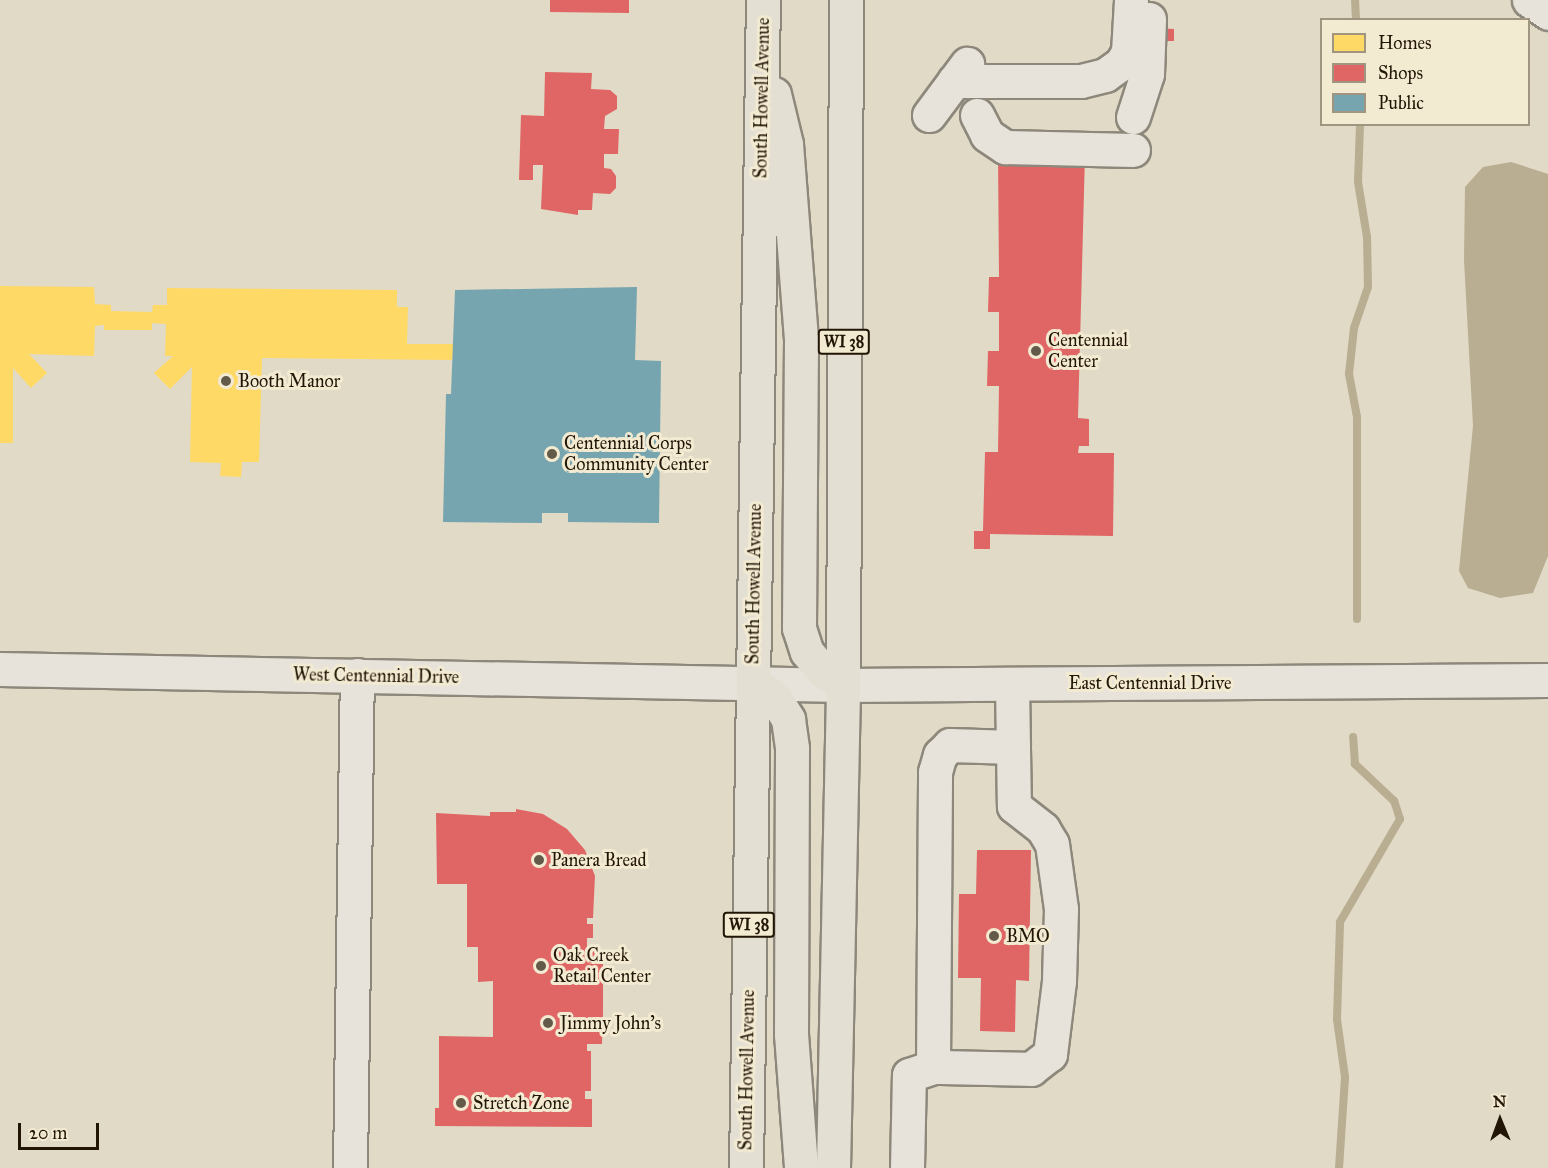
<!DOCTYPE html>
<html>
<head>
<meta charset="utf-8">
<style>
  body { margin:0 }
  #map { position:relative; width:1548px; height:1168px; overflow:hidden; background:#e1dac6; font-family:"IM FELL Great Primer",serif }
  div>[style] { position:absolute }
  .water>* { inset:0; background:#b9ad92 }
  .homes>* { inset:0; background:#ffd966 }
  .shops>* { inset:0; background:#e06666 }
  .public>* { inset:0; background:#76a5af }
  .stream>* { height:8px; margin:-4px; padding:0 4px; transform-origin:4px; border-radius:4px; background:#b9ad92 }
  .roads { filter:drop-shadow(2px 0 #8d887b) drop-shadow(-2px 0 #8d887b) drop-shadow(0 2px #8d887b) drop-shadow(0 -2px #8d887b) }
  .minor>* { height:33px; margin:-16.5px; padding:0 16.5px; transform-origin:16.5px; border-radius:16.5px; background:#e7e3da }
  .major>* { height:33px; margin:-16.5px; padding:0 16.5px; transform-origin:16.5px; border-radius:16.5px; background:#e4dfd3 }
  .dots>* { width:16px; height:16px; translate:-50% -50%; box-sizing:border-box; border:3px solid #f3ead2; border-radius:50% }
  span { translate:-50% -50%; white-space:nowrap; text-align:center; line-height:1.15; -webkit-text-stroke:6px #f3ead2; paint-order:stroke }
  .shield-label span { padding:2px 4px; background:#f3ead2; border:2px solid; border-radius:4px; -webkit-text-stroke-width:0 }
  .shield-label { font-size:16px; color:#211505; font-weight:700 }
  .street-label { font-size:18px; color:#211505 }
  .poi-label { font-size:18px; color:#211505 }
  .left { translate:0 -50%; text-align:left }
  .legend { position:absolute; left:1320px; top:18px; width:210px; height:108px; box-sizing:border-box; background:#f3ead2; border:2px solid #9f9580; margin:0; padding:8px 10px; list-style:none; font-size:18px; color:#211505 }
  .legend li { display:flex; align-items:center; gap:12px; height:30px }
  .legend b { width:30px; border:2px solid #9f9580 }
  .north { position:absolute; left:1470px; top:1090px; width:60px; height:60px; -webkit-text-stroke:4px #f3ead2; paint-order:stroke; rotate:359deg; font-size:16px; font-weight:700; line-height:24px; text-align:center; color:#211505 }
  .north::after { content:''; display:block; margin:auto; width:21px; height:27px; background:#211505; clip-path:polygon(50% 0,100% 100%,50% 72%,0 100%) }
  .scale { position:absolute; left:18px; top:1123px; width:81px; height:27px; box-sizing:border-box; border:3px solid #211505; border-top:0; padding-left:8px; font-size:18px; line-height:21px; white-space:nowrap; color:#211505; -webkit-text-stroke:4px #f3ead2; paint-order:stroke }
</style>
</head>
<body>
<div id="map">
  <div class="water">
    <div style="clip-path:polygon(1511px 162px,1548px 174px,1548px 556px,1533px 593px,1500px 598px,1468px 588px,1459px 571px,1473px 426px,1464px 260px,1465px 187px,1483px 167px)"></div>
  </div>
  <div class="homes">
    <div style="clip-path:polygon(0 286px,94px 287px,95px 304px,111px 305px,111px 311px,152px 312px,153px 305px,167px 305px,167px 288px,397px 290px,397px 307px,408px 307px,407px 344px,455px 344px,452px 360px,262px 358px,259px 462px,242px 462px,241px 477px,220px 476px,221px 463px,190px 462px,192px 367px,170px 389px,154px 373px,173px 356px,165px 356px,166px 324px,152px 323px,152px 330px,104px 330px,104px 325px,95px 326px,94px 356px,29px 354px,47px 373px,31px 388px,13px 368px,13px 443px,0 443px)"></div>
  </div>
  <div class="shops">
    <div style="clip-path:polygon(550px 0,629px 0,629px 13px,550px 12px)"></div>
    <div style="clip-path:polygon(1156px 28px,1174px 29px,1174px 41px,1154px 41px)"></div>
    <div style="clip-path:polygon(545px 72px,592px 73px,591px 89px,610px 90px,617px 96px,617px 109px,605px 116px,604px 129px,619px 129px,618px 154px,604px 154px,604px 168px,611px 169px,616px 176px,616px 188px,610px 194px,593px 193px,592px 210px,578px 210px,578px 215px,541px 209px,543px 165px,533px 165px,533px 180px,519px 180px,521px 115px,544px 116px)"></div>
    <div style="clip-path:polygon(998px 154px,1085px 155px,1078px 418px,1089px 419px,1089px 446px,1079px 446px,1078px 453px,1114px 453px,1113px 536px,990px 534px,990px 549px,974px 549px,974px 531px,983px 531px,985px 452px,998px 452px,999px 386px,987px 386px,988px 351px,999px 351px,999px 312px,988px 312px,989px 277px,999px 277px)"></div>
    <div style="clip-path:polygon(516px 809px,543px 814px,567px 829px,585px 850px,595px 876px,593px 918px,587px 918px,587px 924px,593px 924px,593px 938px,587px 938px,587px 951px,603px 951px,603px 1013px,602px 1044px,587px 1044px,587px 1051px,591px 1051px,591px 1091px,585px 1091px,585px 1099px,592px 1099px,592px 1127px,435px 1126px,435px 1108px,439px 1108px,439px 1036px,493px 1037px,493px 981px,478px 982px,478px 947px,467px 947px,467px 884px,437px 884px,436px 813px,490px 816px,490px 812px,516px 812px)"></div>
    <div style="clip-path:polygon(977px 850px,1031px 850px,1029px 981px,1016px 980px,1015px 1032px,980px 1031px,981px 978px,958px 978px,959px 894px,976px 894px)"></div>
  </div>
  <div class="public">
    <div style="clip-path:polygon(637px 287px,635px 360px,661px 361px,659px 523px,568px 522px,568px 513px,542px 513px,542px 523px,443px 522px,446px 394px,451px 394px,455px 290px)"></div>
  </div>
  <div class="stream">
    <div style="left:1355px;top:0;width:20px;rotate:87deg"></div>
    <div style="left:1357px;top:619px;width:202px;rotate:-90deg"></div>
    <div style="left:1357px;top:417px;width:44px;rotate:-100.5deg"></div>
    <div style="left:1349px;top:374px;width:46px;rotate:-83.8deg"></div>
    <div style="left:1354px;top:328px;width:43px;rotate:-71.1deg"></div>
    <div style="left:1368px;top:287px;width:50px;rotate:-91.1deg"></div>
    <div style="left:1367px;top:237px;width:56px;rotate:-99.3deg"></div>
    <div style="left:1358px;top:182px;width:58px;rotate:-88deg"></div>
    <div style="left:1339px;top:1168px;width:91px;rotate:-86.2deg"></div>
    <div style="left:1345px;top:1077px;width:59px;rotate:-97.9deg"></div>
    <div style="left:1337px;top:1019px;width:97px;rotate:-88.2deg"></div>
    <div style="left:1340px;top:922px;width:119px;rotate:-59.8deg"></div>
    <div style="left:1400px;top:819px;width:19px;rotate:-108deg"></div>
    <div style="left:1394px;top:801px;width:54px;rotate:-136.5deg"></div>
    <div style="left:1355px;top:764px;width:27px;rotate:-94deg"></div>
  </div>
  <div class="roads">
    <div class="minor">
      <div style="left:1529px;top:0;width:23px;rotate:34deg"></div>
      <div style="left:954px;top:81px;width:127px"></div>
      <div style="left:1081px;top:81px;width:25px;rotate:-14deg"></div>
      <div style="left:1105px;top:75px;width:19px;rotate:-35deg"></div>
      <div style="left:1121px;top:64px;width:14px;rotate:-60deg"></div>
      <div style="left:1128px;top:52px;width:52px;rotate:-86.7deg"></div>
      <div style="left:929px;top:115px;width:64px;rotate:-53.3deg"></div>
      <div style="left:977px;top:115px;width:22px;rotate:63deg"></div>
      <div style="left:987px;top:135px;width:22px;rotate:34deg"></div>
      <div style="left:1005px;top:147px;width:128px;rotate:1.3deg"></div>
      <div style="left:1133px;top:117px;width:45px;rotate:-72deg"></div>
      <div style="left:1147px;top:74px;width:55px;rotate:-87.9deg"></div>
      <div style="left:0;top:669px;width:843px;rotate:1.09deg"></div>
      <div style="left:843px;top:685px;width:705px;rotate:-0.41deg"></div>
      <div style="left:1012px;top:684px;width:122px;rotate:89.1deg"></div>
      <div style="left:1014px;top:806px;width:37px;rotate:38deg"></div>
      <div style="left:1043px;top:829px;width:17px;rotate:59deg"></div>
      <div style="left:1052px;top:844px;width:66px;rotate:82.1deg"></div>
      <div style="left:1061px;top:909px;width:72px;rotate:91.6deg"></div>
      <div style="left:1059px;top:981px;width:74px;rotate:97deg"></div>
      <div style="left:1050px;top:1054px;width:24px;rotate:142deg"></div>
      <div style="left:1031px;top:1069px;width:98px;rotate:-178.8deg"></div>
      <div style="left:933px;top:1067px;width:295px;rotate:-89.6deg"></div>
      <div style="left:935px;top:772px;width:18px;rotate:-74deg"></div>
      <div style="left:940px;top:755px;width:14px;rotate:-45deg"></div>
      <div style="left:950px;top:745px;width:63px;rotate:1.8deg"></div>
      <div style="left:350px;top:1168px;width:493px;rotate:-89.2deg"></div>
      <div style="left:907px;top:1168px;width:93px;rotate:-88.8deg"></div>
      <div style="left:909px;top:1075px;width:25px;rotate:-18deg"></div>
    </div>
    <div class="major">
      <div style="left:774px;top:94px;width:51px;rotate:76.5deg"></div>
      <div style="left:786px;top:144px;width:197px;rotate:85.6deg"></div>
      <div style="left:801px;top:340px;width:288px;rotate:90.4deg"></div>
      <div style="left:799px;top:628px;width:25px;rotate:72deg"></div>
      <div style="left:807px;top:652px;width:25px;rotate:50deg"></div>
      <div style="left:823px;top:671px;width:24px;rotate:35deg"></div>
      <div style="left:753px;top:681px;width:28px;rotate:38deg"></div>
      <div style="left:775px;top:698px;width:25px;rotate:58deg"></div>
      <div style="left:788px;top:719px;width:29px;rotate:82deg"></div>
      <div style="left:792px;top:748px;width:286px;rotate:90.2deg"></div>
      <div style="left:791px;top:1034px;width:134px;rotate:85.7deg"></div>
      <div style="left:746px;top:1168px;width:1168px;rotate:-89.17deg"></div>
      <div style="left:833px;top:1168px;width:483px;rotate:-88.8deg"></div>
      <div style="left:843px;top:685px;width:685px;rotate:-89.75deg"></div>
    </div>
  </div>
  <div class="dots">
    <div style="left:1036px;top:351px;background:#645a49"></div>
    <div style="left:226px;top:381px;background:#645a49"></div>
    <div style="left:552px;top:454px;background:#645a49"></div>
    <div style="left:539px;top:860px;background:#645a49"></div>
    <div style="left:994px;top:936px;background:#645a49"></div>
    <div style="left:541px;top:966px;background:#645a49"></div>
    <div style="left:548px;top:1023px;background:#645a49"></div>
    <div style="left:461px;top:1103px;background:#645a49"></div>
  </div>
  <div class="shield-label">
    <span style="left:844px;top:342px">WI 38</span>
    <span style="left:749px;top:925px">WI 38</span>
  </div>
  <div class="street-label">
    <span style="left:762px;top:98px;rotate:-89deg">South Howell Avenue</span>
    <span style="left:754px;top:584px;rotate:-89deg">South Howell Avenue</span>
    <span style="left:376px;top:676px;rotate:1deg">West Centennial Drive</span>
    <span style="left:1150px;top:683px">East Centennial Drive</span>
    <span style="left:747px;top:1070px;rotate:-89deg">South Howell Avenue</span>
  </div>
  <div class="poi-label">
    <span class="left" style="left:1048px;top:351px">Centennial<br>Center</span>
    <span class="left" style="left:238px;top:381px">Booth Manor</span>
    <span class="left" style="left:564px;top:454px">Centennial Corps<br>Community Center</span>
    <span class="left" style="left:551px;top:860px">Panera Bread</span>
    <span class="left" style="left:1006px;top:936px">BMO</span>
    <span class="left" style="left:553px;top:966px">Oak Creek<br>Retail Center</span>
    <span class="left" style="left:560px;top:1023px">Jimmy John's</span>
    <span class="left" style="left:473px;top:1103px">Stretch Zone</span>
  </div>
  <ul class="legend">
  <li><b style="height:16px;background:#ffd966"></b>Homes</li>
  <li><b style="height:16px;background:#e06666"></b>Shops</li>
  <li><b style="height:16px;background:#76a5af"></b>Public</li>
  </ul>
  <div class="north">N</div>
  <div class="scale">20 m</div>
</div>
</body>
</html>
